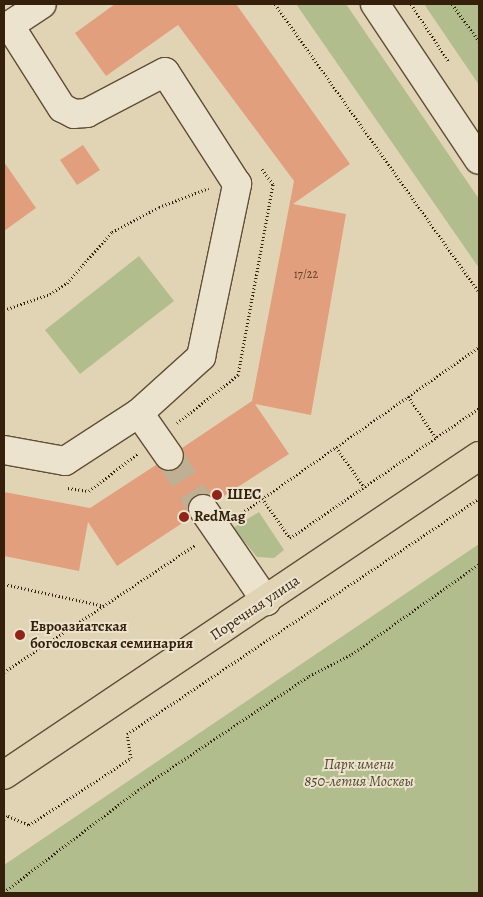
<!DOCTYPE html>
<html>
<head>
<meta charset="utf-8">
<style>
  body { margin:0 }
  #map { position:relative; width:483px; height:897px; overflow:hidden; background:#e1d4b5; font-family:Alegreya,serif }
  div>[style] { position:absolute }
  .green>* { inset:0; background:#b2bd8e }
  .building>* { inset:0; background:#e29f7e }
  .minor-tunnel>* { height:28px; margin-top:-14px; transform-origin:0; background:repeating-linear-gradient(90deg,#bfb093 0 28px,transparent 0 42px) }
  .path>* { height:3px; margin-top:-1.5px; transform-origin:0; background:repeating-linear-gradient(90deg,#35210b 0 1px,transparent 0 3.5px) }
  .roads { filter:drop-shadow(1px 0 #604e36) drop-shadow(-1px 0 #604e36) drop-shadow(0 1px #604e36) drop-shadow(0 -1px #604e36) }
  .minor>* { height:28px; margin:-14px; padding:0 14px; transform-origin:14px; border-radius:14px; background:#ece3cf }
  .major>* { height:28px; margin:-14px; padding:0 14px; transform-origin:14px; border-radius:14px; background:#e1d4b5 }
  .dots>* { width:14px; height:14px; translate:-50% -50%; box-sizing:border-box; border:2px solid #ece3cf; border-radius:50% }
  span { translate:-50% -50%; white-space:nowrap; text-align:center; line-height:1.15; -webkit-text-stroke:4px #ece3cf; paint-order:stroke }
  .number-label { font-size:12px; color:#604028 }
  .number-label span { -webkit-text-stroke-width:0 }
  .poi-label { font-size:15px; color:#35210b; font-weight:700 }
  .left { translate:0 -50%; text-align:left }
  .street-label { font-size:15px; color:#35210b }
  .park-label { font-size:15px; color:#54482c; font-style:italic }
  .frame { position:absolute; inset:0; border:5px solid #35210b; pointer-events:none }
</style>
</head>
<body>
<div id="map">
  <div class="green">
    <div style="clip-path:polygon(296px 4px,346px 4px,479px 199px,479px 268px)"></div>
    <div style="clip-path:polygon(424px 4px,479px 4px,479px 85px)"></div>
    <div style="clip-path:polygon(139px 256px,174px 301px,80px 374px,45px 330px)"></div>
    <div style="clip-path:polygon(259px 512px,284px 550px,274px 558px,257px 557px,233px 528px)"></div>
    <div style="clip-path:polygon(479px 544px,479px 893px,4px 893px,4px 865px)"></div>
  </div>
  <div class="building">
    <div style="clip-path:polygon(115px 4px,236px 4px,350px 164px,293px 204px,346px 214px,311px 415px,255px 404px,289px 454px,216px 501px,209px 495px,195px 496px,189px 503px,190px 518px,117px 566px,88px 522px,79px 571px,4px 556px,4px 492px,90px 508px,156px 465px,163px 470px,178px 469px,183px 462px,182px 448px,252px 401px,294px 181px,178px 25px,106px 76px,75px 33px)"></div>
    <div style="clip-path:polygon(83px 145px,100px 170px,77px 185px,60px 160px)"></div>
    <div style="clip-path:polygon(4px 162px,36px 208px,4px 231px)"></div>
  </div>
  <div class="minor-tunnel">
    <div style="left:169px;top:456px;width:63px;rotate:57.3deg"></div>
  </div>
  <div class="path">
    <div style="left:275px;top:4px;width:353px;rotate:54.7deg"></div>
    <div style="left:411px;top:4px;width:69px;rotate:56.8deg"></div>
    <div style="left:452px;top:4px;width:46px;rotate:53.9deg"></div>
    <div style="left:4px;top:310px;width:49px;rotate:-19.2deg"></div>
    <div style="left:50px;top:294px;width:20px;rotate:-33deg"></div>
    <div style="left:67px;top:283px;width:68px;rotate:-48.6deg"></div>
    <div style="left:112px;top:232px;width:53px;rotate:-28deg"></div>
    <div style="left:159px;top:207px;width:53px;rotate:-20.8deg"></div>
    <div style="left:408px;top:396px;width:50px;rotate:56.3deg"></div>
    <div style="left:177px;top:423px;width:78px;rotate:-38.2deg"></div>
    <div style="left:238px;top:375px;width:194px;rotate:-79.6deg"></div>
    <div style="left:273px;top:184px;width:20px;rotate:-127deg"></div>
    <div style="left:336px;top:447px;width:49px;rotate:55deg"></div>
    <div style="left:68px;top:488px;width:21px;rotate:8deg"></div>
    <div style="left:89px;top:491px;width:61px;rotate:-37.6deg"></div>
    <div style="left:262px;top:498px;width:49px;rotate:55deg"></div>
    <div style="left:290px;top:538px;width:229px;rotate:-34.5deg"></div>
    <div style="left:239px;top:515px;width:293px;rotate:-35deg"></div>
    <div style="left:4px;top:584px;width:103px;rotate:12.3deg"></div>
    <div style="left:4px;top:672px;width:229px;rotate:-33.6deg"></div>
    <div style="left:4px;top:819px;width:5px;rotate:-37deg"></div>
    <div style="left:8px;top:816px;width:23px;rotate:23deg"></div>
    <div style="left:29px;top:825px;width:122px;rotate:-33.3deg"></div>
    <div style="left:131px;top:758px;width:24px;rotate:-99deg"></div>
    <div style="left:127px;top:734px;width:424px;rotate:-33.8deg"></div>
    <div style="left:4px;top:892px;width:168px;rotate:-37.3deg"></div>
    <div style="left:138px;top:790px;width:206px;rotate:-33.7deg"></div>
    <div style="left:309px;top:676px;width:48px;rotate:-27.1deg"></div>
    <div style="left:352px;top:654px;width:156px;rotate:-35.3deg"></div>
  </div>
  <div class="roads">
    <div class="minor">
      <div style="left:375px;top:4px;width:187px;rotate:56.3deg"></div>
      <div style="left:4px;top:29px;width:45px;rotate:-33.3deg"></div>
      <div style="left:139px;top:413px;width:52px;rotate:55.1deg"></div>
      <div style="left:4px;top:450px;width:62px;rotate:10.2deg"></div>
      <div style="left:65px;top:461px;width:88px;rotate:-33deg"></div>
      <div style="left:139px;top:413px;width:84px;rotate:-42.1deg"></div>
      <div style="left:201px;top:357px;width:177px;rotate:-78.2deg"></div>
      <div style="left:237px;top:184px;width:133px;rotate:-122.7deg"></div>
      <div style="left:165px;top:72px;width:88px;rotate:152.3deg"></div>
      <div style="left:87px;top:113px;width:13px;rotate:176deg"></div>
      <div style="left:74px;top:114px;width:13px;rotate:-153deg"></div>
      <div style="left:62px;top:108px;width:97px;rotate:-122.4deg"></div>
      <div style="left:203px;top:509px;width:112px;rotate:55.6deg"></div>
    </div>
    <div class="major">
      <div style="left:4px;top:775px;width:572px;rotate:-33.88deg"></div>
    </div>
  </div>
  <div class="dots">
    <div style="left:217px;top:495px;background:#8f2418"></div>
    <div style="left:184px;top:517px;background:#8f2418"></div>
    <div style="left:20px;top:635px;background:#8f2418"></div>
  </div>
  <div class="number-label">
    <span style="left:306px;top:275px">17/22</span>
  </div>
  <div class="poi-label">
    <span class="left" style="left:227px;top:495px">ШЕС</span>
    <span class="left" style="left:194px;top:517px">RedMag</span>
    <span class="left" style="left:30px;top:635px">Евроазиатская<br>богословская семинария</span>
  </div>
  <div class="street-label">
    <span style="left:255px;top:608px;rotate:-34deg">Поречная улица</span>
  </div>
  <div class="park-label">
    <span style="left:359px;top:773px">Парк имени<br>850-летия Москвы</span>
  </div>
  <div class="frame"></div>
</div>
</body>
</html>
